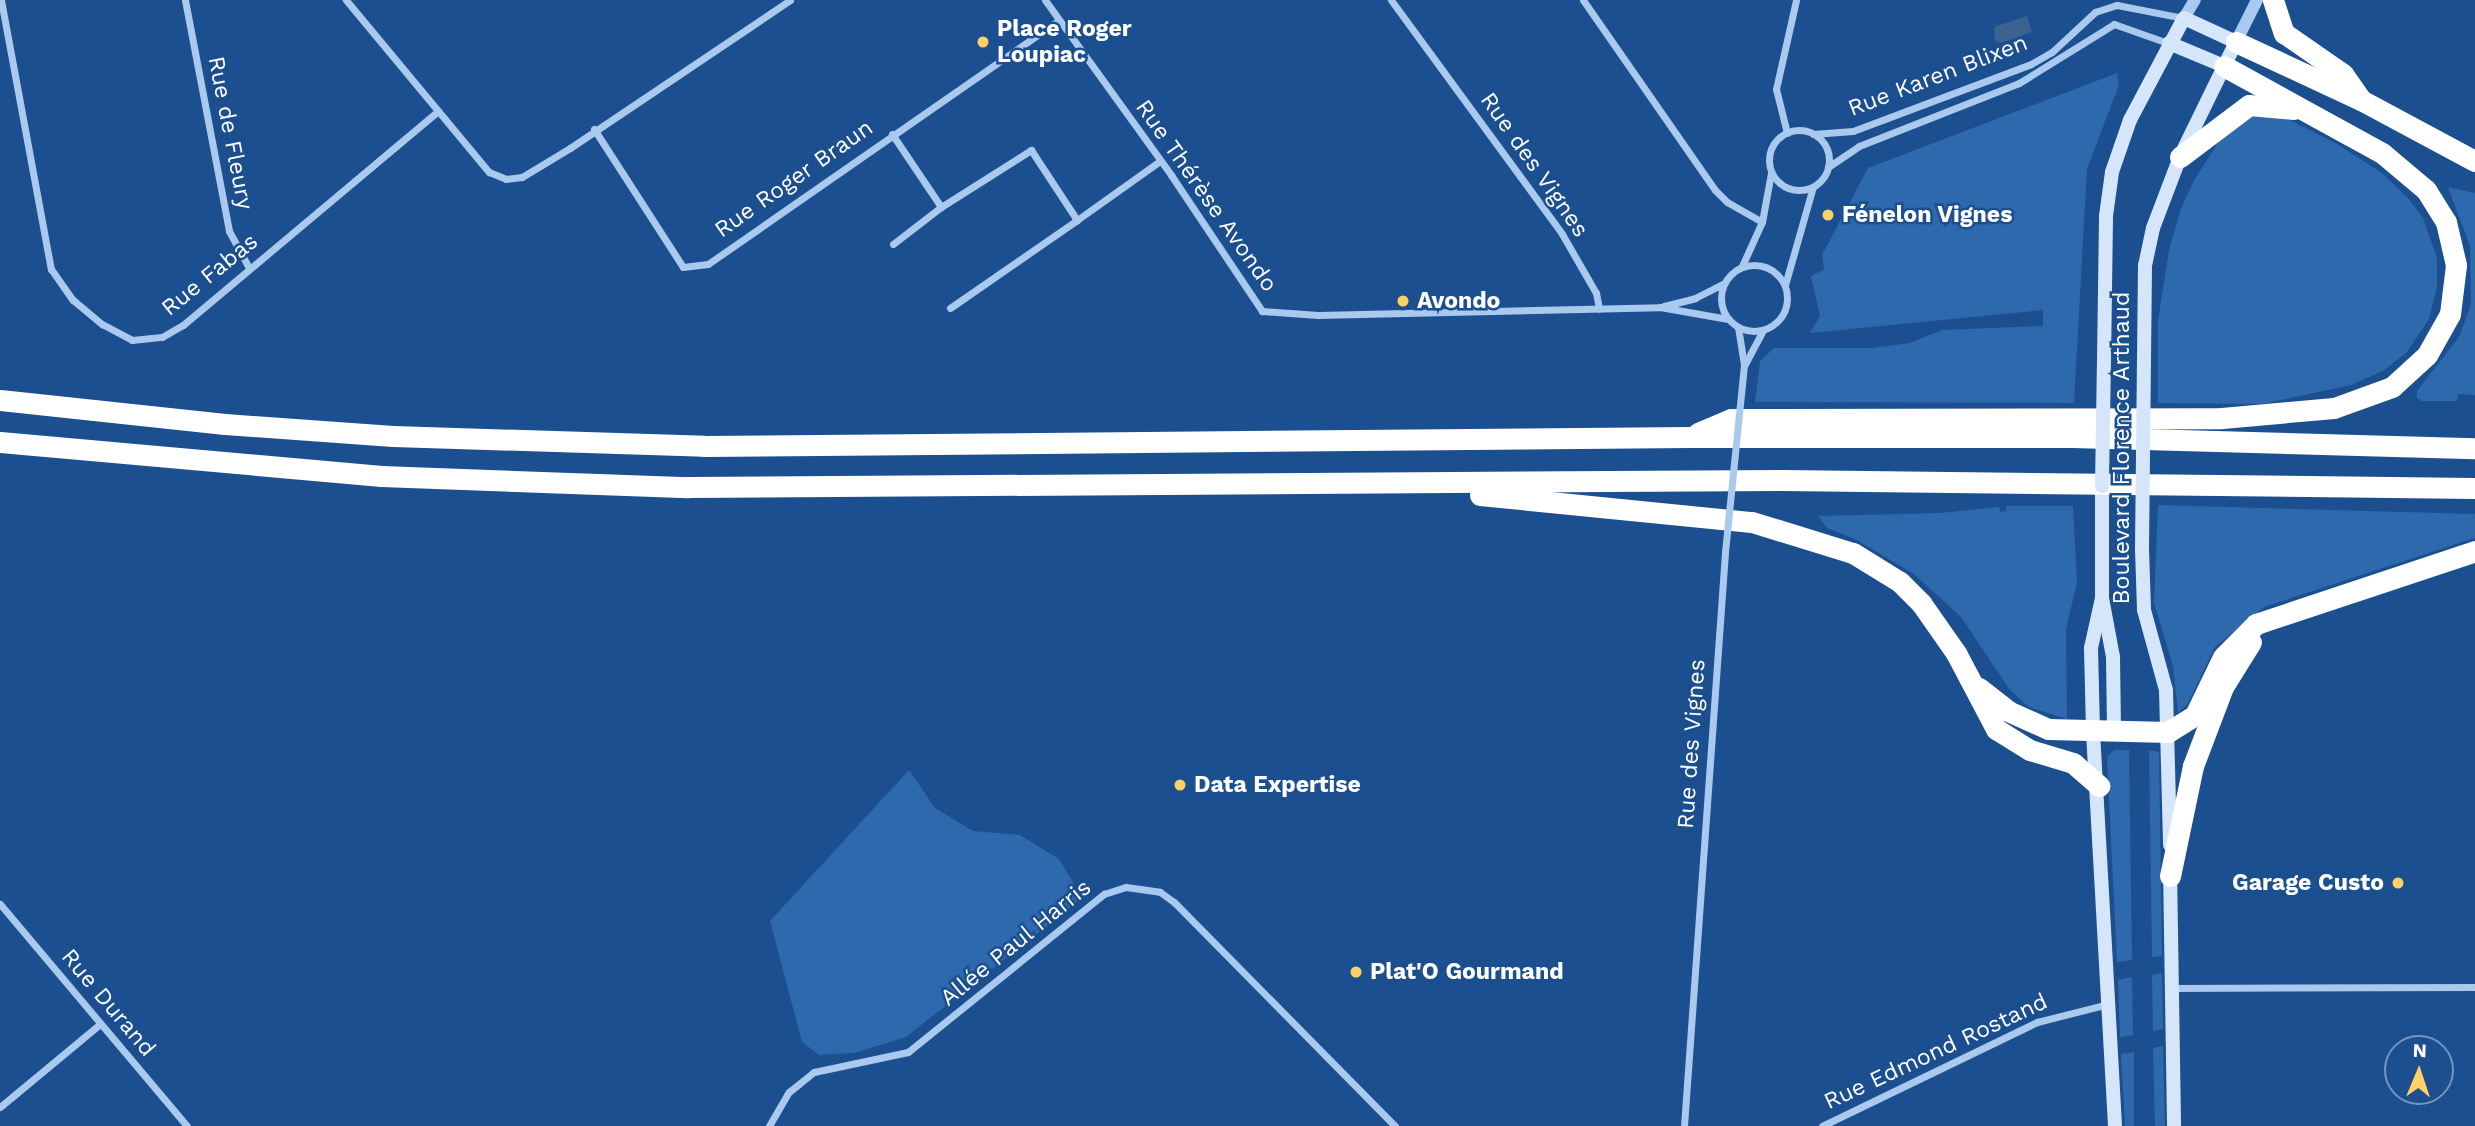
<!DOCTYPE html>
<html>
<head>
<meta charset="utf-8">
<style>
  body { margin:0 }
  #map { position:relative; width:2475px; height:1126px; overflow:hidden; background:#1b4f8f; font-family:"Work Sans",sans-serif }
  div>[style] { position:absolute }
  .green>* { inset:0; background:#2e69ad }
  .water>* { inset:0; background:#3c6290 }
  .minor>* { height:7px; margin:-3.5px; padding:0 3.5px; transform-origin:3.5px; border-radius:3.5px; background:#a9c9ee }
  .minor>.ring { margin:-3.5px; padding:0; box-sizing:content-box; background:none; border:7px solid #a9c9ee; border-radius:50% }
  .tertiary>* { height:12px; margin:-6px; padding:0 6px; transform-origin:6px; border-radius:6px; background:#a9c9ee }
  .secondary>* { height:14px; margin:-7px; padding:0 7px; transform-origin:7px; border-radius:7px; background:#d6e6fa }
  .motorway>* { height:21px; margin:-10.5px; padding:0 10.5px; transform-origin:10.5px; border-radius:10.5px; background:#fff }
  .minor-bridge>* { height:7px; margin:-3.5px; padding:0 3.5px; transform-origin:3.5px; border-radius:3.5px; background:#a9c9ee }
  .secondary-bridge>* { height:14px; margin:-7px; padding:0 7px; transform-origin:7px; border-radius:7px; background:#d6e6fa }
  .dots>* { width:19px; height:19px; translate:-50% -50%; box-sizing:border-box; border:4px solid #1b4f8f; border-radius:50% }
  span { translate:-50% -50%; white-space:nowrap; text-align:center; line-height:1.15; -webkit-text-stroke:5px #1b4f8f; paint-order:stroke }
  .poi-label { font-size:23px; color:#fff; font-weight:700 }
  .left { translate:0 -50%; text-align:left }
  .right { translate:-100% -50%; text-align:right }
  .street-label { font-size:23px; color:#fff }
  .north { position:absolute; left:2384px; top:1035px; width:70px; height:70px; box-sizing:border-box; background:#1b4f8f; border:2px solid #7695bc; border-radius:50%; rotate:2deg; font-size:19px; font-weight:700; line-height:28px; text-align:center; color:#fff }
  .north::after { content:''; display:block; margin:auto; width:24px; height:32px; background:#ffd166; clip-path:polygon(50% 0,100% 100%,50% 72%,0 100%) }
</style>
</head>
<body>
<div id="map">
  <div class="green">
    <div style="clip-path:polygon(2117px 73px,2119px 85px,2087px 169px,2074px 403px,1755px 402px,1760px 361px,1774px 348px,1872px 348px,1910px 343px,1942px 330px,2043px 326px,2043px 310px,1810px 333px,1820px 316px,1811px 276px,1824px 270px,1822px 255px,1868px 168px)"></div>
    <div style="clip-path:polygon(2260px 113px,2284px 117px,2337px 144px,2382px 173px,2408px 198px,2423px 218px,2437px 258px,2437px 287px,2429px 319px,2407px 352px,2383px 371px,2351px 385px,2262px 404px,2158px 403px,2158px 321px,2169px 250px,2181px 209px,2193px 182px,2226px 130px)"></div>
    <div style="clip-path:polygon(2448px 187px,2475px 193px,2475px 395px,2458px 394px,2457px 401px,2422px 401px,2417px 398px,2417px 391px,2459px 337px,2471px 304px,2470px 246px)"></div>
    <div style="clip-path:polygon(2158px 505px,2475px 514px,2475px 538px,2264px 607px,2215px 647px,2187px 705px,2178px 713px,2173px 666px,2154px 603px)"></div>
    <div style="clip-path:polygon(2006px 506px,2073px 506px,2077px 583px,2066px 629px,2067px 719px,2029px 707px,2010px 690px,1961px 617px,1914px 574px,1855px 539px,1827px 528px,1818px 516px,1940px 513px,1999px 507px,2000px 512px,2006px 511px)"></div>
    <div style="clip-path:polygon(2114px 750px,2129px 750px,2132px 960px,2117px 962px,2107px 757px)"></div>
    <div style="clip-path:polygon(2149px 750px,2159px 752px,2162px 956px,2152px 957px)"></div>
    <div style="clip-path:polygon(909px 770px,935px 808px,973px 831px,1020px 835px,1059px 859px,1073px 882px,1077px 902px,906px 1037px,854px 1053px,819px 1055px,802px 1042px,770px 921px)"></div>
    <div style="clip-path:polygon(2162px 973px,2163px 1029px,2153px 1031px,2152px 975px)"></div>
    <div style="clip-path:polygon(2132px 977px,2133px 1035px,2120px 1037px,2118px 980px)"></div>
    <div style="clip-path:polygon(2163px 1046px,2165px 1126px,2155px 1126px,2153px 1048px)"></div>
    <div style="clip-path:polygon(2134px 1052px,2134px 1126px,2125px 1126px,2121px 1054px)"></div>
  </div>
  <div class="water">
    <div style="clip-path:polygon(2027px 16px,2032px 32px,2001px 43px,1995px 41px,1994px 27px)"></div>
  </div>
  <div class="minor">
    <div style="left:1px;top:0;width:274px;rotate:79.5deg"></div>
    <div style="left:51px;top:269px;width:38px;rotate:55deg"></div>
    <div style="left:73px;top:300px;width:38px;rotate:40deg"></div>
    <div style="left:102px;top:324px;width:34px;rotate:28deg"></div>
    <div style="left:132px;top:340px;width:30px;rotate:-6deg"></div>
    <div style="left:162px;top:337px;width:24px;rotate:-30deg"></div>
    <div style="left:183px;top:325px;width:333px;rotate:-40deg"></div>
    <div style="left:185px;top:0;width:235px;rotate:79.2deg"></div>
    <div style="left:229px;top:231px;width:42px;rotate:61.6deg"></div>
    <div style="left:346px;top:0;width:224px;rotate:50.3deg"></div>
    <div style="left:489px;top:172px;width:18px;rotate:22deg"></div>
    <div style="left:506px;top:179px;width:16px;rotate:-7deg"></div>
    <div style="left:522px;top:177px;width:56px;rotate:-31.1deg"></div>
    <div style="left:570px;top:148px;width:265px;rotate:-33.9deg"></div>
    <div style="left:1045px;top:0;width:216px;rotate:54.2deg"></div>
    <div style="left:1171px;top:175px;width:164px;rotate:56.2deg"></div>
    <div style="left:1262px;top:311px;width:56px;rotate:4.1deg"></div>
    <div style="left:1318px;top:315px;width:342px;rotate:-1.3deg"></div>
    <div style="left:1660px;top:307px;width:69px;rotate:10deg"></div>
    <div style="left:1391px;top:0;width:290px;rotate:53.8deg"></div>
    <div style="left:1562px;top:234px;width:68px;rotate:60deg"></div>
    <div style="left:1596px;top:293px;width:16px;rotate:79deg"></div>
    <div style="left:1583px;top:0;width:231px;rotate:55.2deg"></div>
    <div style="left:1715px;top:190px;width:17px;rotate:45deg"></div>
    <div style="left:1727px;top:202px;width:40px;rotate:29.7deg"></div>
    <div style="left:594px;top:129px;width:164px;rotate:57.2deg"></div>
    <div style="left:683px;top:267px;width:25px;rotate:-7deg"></div>
    <div style="left:708px;top:264px;width:427px;rotate:-34.8deg"></div>
    <div class="ring" style="left:1769px;top:130px;width:53px;height:53px"></div>
    <div style="left:1787px;top:133px;width:45px;rotate:-104deg"></div>
    <div style="left:1776px;top:89px;width:91px;rotate:-77.3deg"></div>
    <div style="left:892px;top:134px;width:88px;rotate:56.1deg"></div>
    <div style="left:941px;top:207px;width:107px;rotate:-32.3deg"></div>
    <div style="left:1031px;top:150px;width:84px;rotate:56.7deg"></div>
    <div style="left:1077px;top:220px;width:102px;rotate:-35.4deg"></div>
    <div style="left:1813px;top:134px;width:40px;rotate:-4.3deg"></div>
    <div style="left:1853px;top:131px;width:190px;rotate:-20.6deg"></div>
    <div style="left:2031px;top:64px;width:24px;rotate:-30deg"></div>
    <div style="left:2052px;top:52px;width:59px;rotate:-42.9deg"></div>
    <div style="left:2095px;top:12px;width:23px;rotate:-18deg"></div>
    <div style="left:2117px;top:5px;width:67px;rotate:11.1deg"></div>
    <div style="left:1828px;top:167px;width:37px;rotate:-34deg"></div>
    <div style="left:1859px;top:146px;width:172px;rotate:-21.5deg"></div>
    <div style="left:2019px;top:83px;width:112px;rotate:-31.8deg"></div>
    <div style="left:2114px;top:24px;width:57px;rotate:19.4deg"></div>
    <div style="left:893px;top:244px;width:61px;rotate:-37.6deg"></div>
    <div class="ring" style="left:1721px;top:265px;width:59px;height:59px"></div>
    <div style="left:1742px;top:266px;width:48px;rotate:-65.6deg"></div>
    <div style="left:1762px;top:222px;width:50px;rotate:-79.6deg"></div>
    <div style="left:1785px;top:285px;width:102px;rotate:-74.1deg"></div>
    <div style="left:1664px;top:306px;width:32px;rotate:-14deg"></div>
    <div style="left:1695px;top:298px;width:33px;rotate:-27deg"></div>
    <div style="left:950px;top:308px;width:155px;rotate:-34.7deg"></div>
    <div style="left:1738px;top:327px;width:38px;rotate:81deg"></div>
    <div style="left:1744px;top:366px;width:40px;rotate:-62deg"></div>
    <div style="left:0;top:904px;width:290px;rotate:49.9deg"></div>
    <div style="left:2172px;top:988px;width:303px;rotate:-0.2deg"></div>
    <div style="left:0;top:1107px;width:130px;rotate:-39.7deg"></div>
    <div style="left:769px;top:1126px;width:39px;rotate:-60deg"></div>
    <div style="left:789px;top:1092px;width:32px;rotate:-39deg"></div>
    <div style="left:814px;top:1072px;width:96px;rotate:-12deg"></div>
    <div style="left:908px;top:1052px;width:252px;rotate:-38.9deg"></div>
    <div style="left:1104px;top:894px;width:23px;rotate:-18deg"></div>
    <div style="left:1126px;top:887px;width:34px;rotate:8deg"></div>
    <div style="left:1160px;top:892px;width:17px;rotate:36deg"></div>
    <div style="left:1174px;top:902px;width:315px;rotate:45.4deg"></div>
    <div style="left:1684px;top:1126px;width:575px;rotate:-85.91deg"></div>
    <div style="left:1822px;top:1126px;width:239px;rotate:-25.8deg"></div>
    <div style="left:2037px;top:1022px;width:73px;rotate:-14.2deg"></div>
  </div>
  <div class="tertiary">
    <div style="left:2184px;top:18px;width:21px;rotate:-59deg"></div>
    <div style="left:2236px;top:42px;width:47px;rotate:-63.4deg"></div>
  </div>
  <div class="secondary">
    <div style="left:2169px;top:43px;width:60px;rotate:22.7deg"></div>
    <div style="left:2104px;top:361px;width:145px;rotate:-89.2deg"></div>
    <div style="left:2106px;top:216px;width:44px;rotate:-82.2deg"></div>
    <div style="left:2112px;top:172px;width:55px;rotate:-70.9deg"></div>
    <div style="left:2130px;top:120px;width:115px;rotate:-62.1deg"></div>
    <div style="left:2184px;top:18px;width:57px;rotate:24.8deg"></div>
    <div style="left:2236px;top:42px;width:128px;rotate:116deg"></div>
    <div style="left:2180px;top:157px;width:76px;rotate:110.8deg"></div>
    <div style="left:2153px;top:228px;width:38px;rotate:102deg"></div>
    <div style="left:2145px;top:265px;width:96px;rotate:90.6deg"></div>
    <div style="left:2102px;top:486px;width:112px;rotate:90deg"></div>
    <div style="left:2102px;top:598px;width:60px;rotate:79.4deg"></div>
    <div style="left:2113px;top:657px;width:75px;rotate:89.2deg"></div>
    <div style="left:2142px;top:549px;width:61px;rotate:88.1deg"></div>
    <div style="left:2144px;top:610px;width:83px;rotate:74.6deg"></div>
    <div style="left:2166px;top:690px;width:155px;rotate:88.5deg"></div>
    <div style="left:2102px;top:598px;width:51px;rotate:102.4deg"></div>
    <div style="left:2091px;top:648px;width:84px;rotate:88.6deg"></div>
    <div style="left:2093px;top:732px;width:395px;rotate:86.8deg"></div>
    <div style="left:2170px;top:868px;width:258px;rotate:89.1deg"></div>
  </div>
  <div class="motorway">
    <div style="left:2273px;top:0;width:35px;rotate:72deg"></div>
    <div style="left:2284px;top:33px;width:72px;rotate:34.8deg"></div>
    <div style="left:2343px;top:74px;width:29px;rotate:55deg"></div>
    <div style="left:2236px;top:42px;width:138px;rotate:24.9deg"></div>
    <div style="left:2361px;top:100px;width:129px;rotate:28.2deg"></div>
    <div style="left:2180px;top:157px;width:86px;rotate:-37deg"></div>
    <div style="left:2249px;top:105px;width:45px;rotate:5.1deg"></div>
    <div style="left:0;top:400px;width:226px;rotate:6.1deg"></div>
    <div style="left:225px;top:424px;width:168px;rotate:4.1deg"></div>
    <div style="left:393px;top:436px;width:311px;rotate:1.8deg"></div>
    <div style="left:704px;top:446px;width:986px;rotate:-0.52deg"></div>
    <div style="left:1690px;top:437px;width:382px"></div>
    <div style="left:2072px;top:437px;width:403px;rotate:1.6deg"></div>
    <div style="left:1698px;top:433px;width:36px;rotate:-23deg"></div>
    <div style="left:1731px;top:419px;width:491px;rotate:-0.1deg"></div>
    <div style="left:2222px;top:418px;width:112px;rotate:-5.1deg"></div>
    <div style="left:2334px;top:408px;width:62px;rotate:-19.9deg"></div>
    <div style="left:2392px;top:387px;width:47px;rotate:-42.4deg"></div>
    <div style="left:2427px;top:355px;width:47px;rotate:-60.7deg"></div>
    <div style="left:2450px;top:314px;width:49px;rotate:-83deg"></div>
    <div style="left:2456px;top:265px;width:44px;rotate:-103.1deg"></div>
    <div style="left:2446px;top:222px;width:38px;rotate:-122deg"></div>
    <div style="left:2426px;top:190px;width:57px;rotate:-139.9deg"></div>
    <div style="left:2382px;top:153px;width:180px;rotate:-151.2deg"></div>
    <div style="left:0;top:442px;width:383px;rotate:5.1deg"></div>
    <div style="left:381px;top:476px;width:307px;rotate:2.1deg"></div>
    <div style="left:688px;top:487px;width:1093px;rotate:-0.37deg"></div>
    <div style="left:1781px;top:480px;width:694px;rotate:0.66deg"></div>
    <div style="left:1480px;top:495px;width:273px;rotate:5.7deg"></div>
    <div style="left:1752px;top:522px;width:106px;rotate:17.1deg"></div>
    <div style="left:1853px;top:553px;width:55px;rotate:31.7deg"></div>
    <div style="left:1900px;top:582px;width:30px;rotate:45deg"></div>
    <div style="left:1921px;top:603px;width:61px;rotate:55deg"></div>
    <div style="left:1956px;top:653px;width:86px;rotate:62.2deg"></div>
    <div style="left:1996px;top:729px;width:40px;rotate:32deg"></div>
    <div style="left:2030px;top:750px;width:45px;rotate:16.8deg"></div>
    <div style="left:2073px;top:763px;width:35px;rotate:41deg"></div>
    <div style="left:1979px;top:688px;width:37px;rotate:38deg"></div>
    <div style="left:2008px;top:711px;width:44px;rotate:24.2deg"></div>
    <div style="left:2048px;top:729px;width:120px;rotate:1.4deg"></div>
    <div style="left:2168px;top:732px;width:32px;rotate:-32deg"></div>
    <div style="left:2195px;top:715px;width:64px;rotate:-64.2deg"></div>
    <div style="left:2223px;top:657px;width:47px;rotate:-45deg"></div>
    <div style="left:2256px;top:624px;width:231px;rotate:-18.4deg"></div>
    <div style="left:2170px;top:876px;width:112px;rotate:-78.2deg"></div>
    <div style="left:2193px;top:766px;width:85px;rotate:-69.2deg"></div>
    <div style="left:2223px;top:687px;width:53px;rotate:-58.1deg"></div>
  </div>
  <div class="minor-bridge">
    <div style="left:1725px;top:552px;width:187px;rotate:-84.2deg"></div>
  </div>
  <div class="secondary-bridge">
    <div style="left:2102px;top:486px;width:125px;rotate:-89.1deg"></div>
    <div style="left:2142px;top:549px;width:188px;rotate:-89.4deg"></div>
  </div>
  <div class="dots">
    <div style="left:983px;top:42px;background:#ffd166"></div>
    <div style="left:1828px;top:215px;background:#ffd166"></div>
    <div style="left:1403px;top:301px;background:#ffd166"></div>
    <div style="left:1180px;top:785px;background:#ffd166"></div>
    <div style="left:2398px;top:883px;background:#ffd166"></div>
    <div style="left:1356px;top:972px;background:#ffd166"></div>
  </div>
  <div class="poi-label">
    <span class="left" style="left:997px;top:42px">Place Roger<br>Loupiac</span>
    <span class="left" style="left:1842px;top:215px">Fénelon Vignes</span>
    <span class="left" style="left:1417px;top:301px">Avondo</span>
    <span class="left" style="left:1194px;top:785px">Data Expertise</span>
    <span class="right" style="left:2384px;top:883px">Garage Custo</span>
    <span class="left" style="left:1370px;top:972px">Plat'O Gourmand</span>
  </div>
  <div class="street-label">
    <span style="left:1938px;top:76px;rotate:-21deg">Rue Karen Blixen</span>
    <span style="left:230px;top:133px;rotate:79deg">Rue de Fleury</span>
    <span style="left:1534px;top:165px;rotate:55deg">Rue des Vignes</span>
    <span style="left:794px;top:179px;rotate:-35deg">Rue Roger Braun</span>
    <span style="left:1206px;top:196px;rotate:55deg">Rue Thérèse Avondo</span>
    <span style="left:210px;top:275px;rotate:-39deg">Rue Fabas</span>
    <span style="left:2122px;top:448px;rotate:-90deg">Boulevard Florence Arthaud</span>
    <span style="left:1692px;top:744px;rotate:-86deg">Rue des Vignes</span>
    <span style="left:1016px;top:943px;rotate:-39deg">Allée Paul Harris</span>
    <span style="left:108px;top:1003px;rotate:50deg">Rue Durand</span>
    <span style="left:1936px;top:1052px;rotate:-25deg">Rue Edmond Rostand</span>
  </div>
  <div class="north">N</div>
</div>
</body>
</html>
